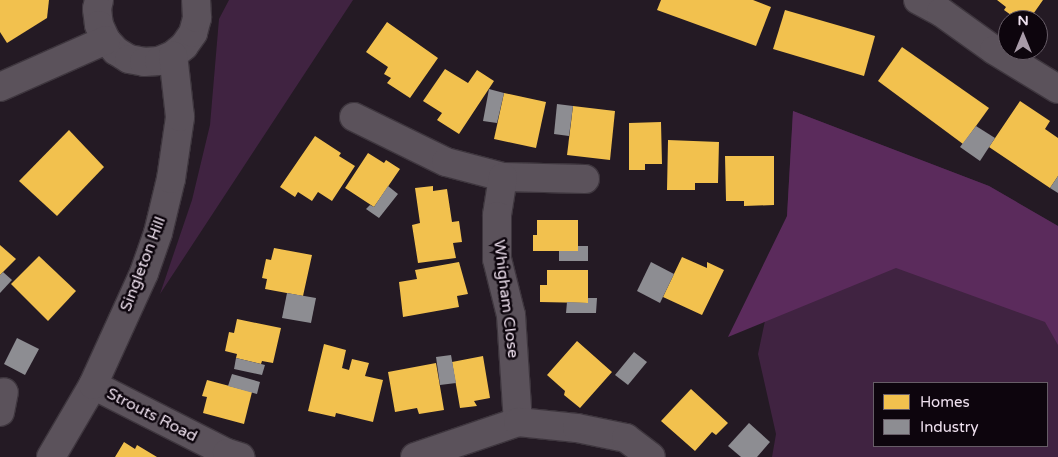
<!DOCTYPE html>
<html>
<head>
<meta charset="utf-8">
<style>
  body { margin:0 }
  #map { position:relative; width:1058px; height:457px; overflow:hidden; background:#241a24; font-family:"Varela Round",sans-serif }
  div>[style] { position:absolute }
  .green>* { inset:0; background:#402341 }
  .forest>* { inset:0; background:#5b2b5c }
  .homes>* { inset:0; background:#f2c14e }
  .industry>* { inset:0; background:#8d8d92 }
  .roads { filter:drop-shadow(1px 0 #3e363e) drop-shadow(-1px 0 #3e363e) drop-shadow(0 1px #3e363e) drop-shadow(0 -1px #3e363e) }
  .minor>* { height:28px; margin:-14px; padding:0 14px; transform-origin:14px; border-radius:14px; background:#5b525b }
  span { translate:-50% -50%; white-space:nowrap; text-align:center; line-height:1.15; -webkit-text-stroke:5px #0d050d; paint-order:stroke }
  .street-label { font-size:16px; color:#efe1ef }
  .legend { position:absolute; left:873px; top:382px; width:175px; height:65px; box-sizing:border-box; background:#0d050d; border:1px solid #675d67; margin:0; padding:6px 9px; list-style:none; font-size:15px; color:#efe1ef }
  .legend li { display:flex; align-items:center; gap:10px; height:25px }
  .legend b { width:25px; border:1px solid #675d67 }
  .north { position:absolute; left:998px; top:10px; width:50px; height:50px; box-sizing:border-box; background:#0d050d; border:1px solid #675d67; border-radius:50%; rotate:0deg; font-size:14px; font-weight:700; line-height:20px; text-align:center; color:#efe1ef }
  .north::after { content:''; display:block; margin:auto; width:18px; height:22px; background:#a89ba8; clip-path:polygon(50% 0,100% 100%,50% 72%,0 100%) }
</style>
</head>
<body>
<div id="map">
  <div class="green">
    <div style="clip-path:polygon(229px 0,353px 0,160px 294px,192px 200px,210px 125px,219px 19px)"></div>
    <div style="clip-path:polygon(evenodd,793px 111px,989px 186px,1058px 226px,1058px 457px,772px 457px,776px 434px,758px 354px,787px 216px,793px 111px,874px 383px,1047px 383px,1047px 446px,874px 446px,874px 383px)"></div>
  </div>
  <div class="forest">
    <div style="clip-path:polygon(793px 111px,989px 186px,1058px 226px,1058px 345px,1045px 322px,896px 268px,728px 337px,787px 216px)"></div>
  </div>
  <div class="homes">
    <div style="clip-path:polygon(0 0,49px 0,47px 18px,7px 43px,0 32px)"></div>
    <div style="clip-path:polygon(661px 0,753px 0,771px 7px,756px 46px,657px 10px)"></div>
    <div style="clip-path:polygon(997px 0,1043px 0,1029px 20px,1018px 20px,1004px 10px,1006px 7px)"></div>
    <div style="clip-path:polygon(785px 10px,875px 36px,864px 76px,773px 49px)"></div>
    <div style="clip-path:polygon(387px 22px,438px 58px,410px 98px,387px 83px,391px 78px,384px 74px,388px 67px,366px 52px)"></div>
    <div style="clip-path:polygon(902px 47px,989px 108px,963px 144px,878px 81px)"></div>
    <div style="clip-path:polygon(445px 69px,468px 83px,477px 70px,494px 81px,459px 134px,437px 120px,442px 113px,423px 101px)"></div>
    <div style="clip-path:polygon(504px 93px,546px 102px,536px 148px,494px 139px)"></div>
    <div style="clip-path:polygon(1020px 101px,1050px 121px,1045px 129px,1058px 138px,1058px 176px,1050px 188px,989px 147px)"></div>
    <div style="clip-path:polygon(573px 106px,615px 111px,610px 160px,567px 155px)"></div>
    <div style="clip-path:polygon(661px 122px,662px 164px,645px 164px,645px 170px,629px 170px,629px 123px)"></div>
    <div style="clip-path:polygon(69px 130px,104px 167px,57px 216px,19px 181px)"></div>
    <div style="clip-path:polygon(315px 136px,341px 153px,339px 156px,355px 166px,332px 201px,318px 192px,312px 201px,298px 192px,295px 197px,280px 187px)"></div>
    <div style="clip-path:polygon(668px 140px,719px 142px,718px 183px,695px 183px,695px 190px,667px 190px)"></div>
    <div style="clip-path:polygon(368px 153px,384px 163px,386px 160px,400px 169px,374px 207px,345px 188px)"></div>
    <div style="clip-path:polygon(725px 156px,774px 156px,774px 205px,744px 206px,744px 201px,726px 201px)"></div>
    <div style="clip-path:polygon(433px 186px,433px 191px,447px 189px,452px 222px,459px 221px,462px 242px,453px 243px,456px 258px,418px 263px,412px 225px,420px 223px,415px 188px)"></div>
    <div style="clip-path:polygon(537px 220px,578px 220px,578px 251px,533px 251px,533px 235px,537px 235px)"></div>
    <div style="clip-path:polygon(0 245px,16px 259px,0 275px)"></div>
    <div style="clip-path:polygon(274px 248px,312px 255px,303px 296px,265px 289px,267px 279px,262px 278px,266px 259px,271px 260px)"></div>
    <div style="clip-path:polygon(39px 256px,76px 291px,48px 321px,11px 284px)"></div>
    <div style="clip-path:polygon(682px 257px,707px 268px,707px 262px,724px 270px,702px 315px,663px 297px)"></div>
    <div style="clip-path:polygon(459px 262px,468px 294px,457px 296px,459px 307px,403px 317px,399px 282px,417px 279px,415px 270px)"></div>
    <div style="clip-path:polygon(547px 270px,588px 270px,588px 303px,540px 302px,540px 285px,547px 285px)"></div>
    <div style="clip-path:polygon(237px 319px,281px 328px,273px 363px,262px 361px,261px 364px,236px 358px,237px 354px,225px 351px,229px 332px,234px 333px)"></div>
    <div style="clip-path:polygon(577px 341px,612px 372px,580px 408px,564px 395px,565px 391px,547px 375px)"></div>
    <div style="clip-path:polygon(324px 344px,346px 350px,342px 368px,349px 370px,352px 359px,369px 363px,365px 376px,383px 380px,373px 422px,336px 413px,335px 417px,308px 411px)"></div>
    <div style="clip-path:polygon(483px 356px,490px 398px,474px 401px,477px 406px,460px 408px,452px 362px)"></div>
    <div style="clip-path:polygon(436px 363px,444px 410px,419px 414px,417px 408px,395px 412px,388px 372px)"></div>
    <div style="clip-path:polygon(207px 380px,252px 392px,244px 424px,203px 413px,207px 397px,202px 396px)"></div>
    <div style="clip-path:polygon(691px 389px,728px 423px,716px 435px,712px 432px,695px 451px,661px 421px)"></div>
    <div style="clip-path:polygon(124px 442px,135px 449px,137px 445px,157px 457px,115px 457px)"></div>
  </div>
  <div class="industry">
    <div style="clip-path:polygon(489px 89px,504px 93px,497px 123px,483px 121px)"></div>
    <div style="clip-path:polygon(557px 104px,573px 106px,569px 136px,554px 134px)"></div>
    <div style="clip-path:polygon(976px 126px,995px 138px,980px 161px,960px 147px)"></div>
    <div style="clip-path:polygon(1058px 176px,1058px 193px,1050px 188px)"></div>
    <div style="clip-path:polygon(388px 186px,398px 194px,379px 218px,366px 209px,370px 205px,374px 207px)"></div>
    <div style="clip-path:polygon(578px 246px,588px 246px,588px 261px,559px 261px,559px 251px,578px 251px)"></div>
    <div style="clip-path:polygon(651px 262px,674px 274px,660px 303px,637px 291px)"></div>
    <div style="clip-path:polygon(3px 272px,12px 280px,0 293px,0 275px)"></div>
    <div style="clip-path:polygon(287px 293px,316px 298px,311px 323px,282px 318px)"></div>
    <div style="clip-path:polygon(588px 298px,597px 298px,596px 313px,566px 313px,567px 302px,588px 303px)"></div>
    <div style="clip-path:polygon(17px 338px,39px 349px,25px 375px,4px 364px)"></div>
    <div style="clip-path:polygon(634px 352px,647px 362px,628px 385px,615px 375px)"></div>
    <div style="clip-path:polygon(451px 355px,456px 383px,440px 385px,436px 357px)"></div>
    <div style="clip-path:polygon(236px 358px,265px 365px,262px 375px,234px 369px)"></div>
    <div style="clip-path:polygon(232px 374px,260px 382px,257px 394px,228px 386px)"></div>
    <div style="clip-path:polygon(749px 423px,770px 442px,757px 457px,741px 457px,728px 446px)"></div>
  </div>
  <div class="roads">
    <div class="minor">
      <div style="left:99px;top:0;width:9px;rotate:103deg"></div>
      <div style="left:97px;top:9px;width:16px;rotate:83deg"></div>
      <div style="left:99px;top:25px;width:17px;rotate:65deg"></div>
      <div style="left:106px;top:40px;width:15px;rotate:48deg"></div>
      <div style="left:116px;top:51px;width:15px;rotate:32deg"></div>
      <div style="left:129px;top:59px;width:15px;rotate:11deg"></div>
      <div style="left:144px;top:62px;width:15px;rotate:-4deg"></div>
      <div style="left:159px;top:61px;width:15px;rotate:-23deg"></div>
      <div style="left:173px;top:55px;width:14px;rotate:-39deg"></div>
      <div style="left:184px;top:46px;width:16px;rotate:-55deg"></div>
      <div style="left:193px;top:33px;width:16px;rotate:-75deg"></div>
      <div style="left:197px;top:18px;width:18px;rotate:-93deg"></div>
      <div style="left:918px;top:0;width:26px;rotate:28deg"></div>
      <div style="left:941px;top:12px;width:65px;rotate:35.6deg"></div>
      <div style="left:994px;top:50px;width:75px;rotate:31.4deg"></div>
      <div style="left:0;top:87px;width:116px;rotate:-23.9deg"></div>
      <div style="left:354px;top:117px;width:102px;rotate:26.1deg"></div>
      <div style="left:446px;top:162px;width:59px;rotate:14.7deg"></div>
      <div style="left:503px;top:177px;width:82px;rotate:1.4deg"></div>
      <div style="left:503px;top:177px;width:39px;rotate:99deg"></div>
      <div style="left:497px;top:216px;width:43px;rotate:90deg"></div>
      <div style="left:497px;top:259px;width:58px;rotate:76deg"></div>
      <div style="left:511px;top:315px;width:107px;rotate:86.3deg"></div>
      <div style="left:93px;top:385px;width:150px;rotate:26.9deg"></div>
      <div style="left:227px;top:453px;width:14px;rotate:17deg"></div>
      <div style="left:0;top:412px;width:20px;rotate:-79deg"></div>
      <div style="left:51px;top:457px;width:83px;rotate:-59.7deg"></div>
      <div style="left:93px;top:385px;width:123px;rotate:-65.5deg"></div>
      <div style="left:144px;top:273px;width:42px;rotate:-70.7deg"></div>
      <div style="left:158px;top:233px;width:56px;rotate:-76.5deg"></div>
      <div style="left:171px;top:179px;width:63px;rotate:-81.7deg"></div>
      <div style="left:180px;top:117px;width:62px;rotate:-96.4deg"></div>
      <div style="left:415px;top:457px;width:109px;rotate:-18.8deg"></div>
      <div style="left:518px;top:422px;width:59px;rotate:5.8deg"></div>
      <div style="left:577px;top:428px;width:50px;rotate:11.5deg"></div>
      <div style="left:626px;top:438px;width:31px;rotate:37deg"></div>
    </div>
  </div>
  <div class="street-label">
    <span style="left:143px;top:264px;rotate:-69deg">Singleton Hill</span>
    <span style="left:506px;top:299px;rotate:83deg">Whigham Close</span>
    <span style="left:152px;top:415px;rotate:27deg">Strouts Road</span>
  </div>
  <ul class="legend">
  <li><b style="height:14px;background:#f2c14e"></b>Homes</li>
  <li><b style="height:14px;background:#8d8d92"></b>Industry</li>
  </ul>
  <div class="north">N</div>
</div>
</body>
</html>
